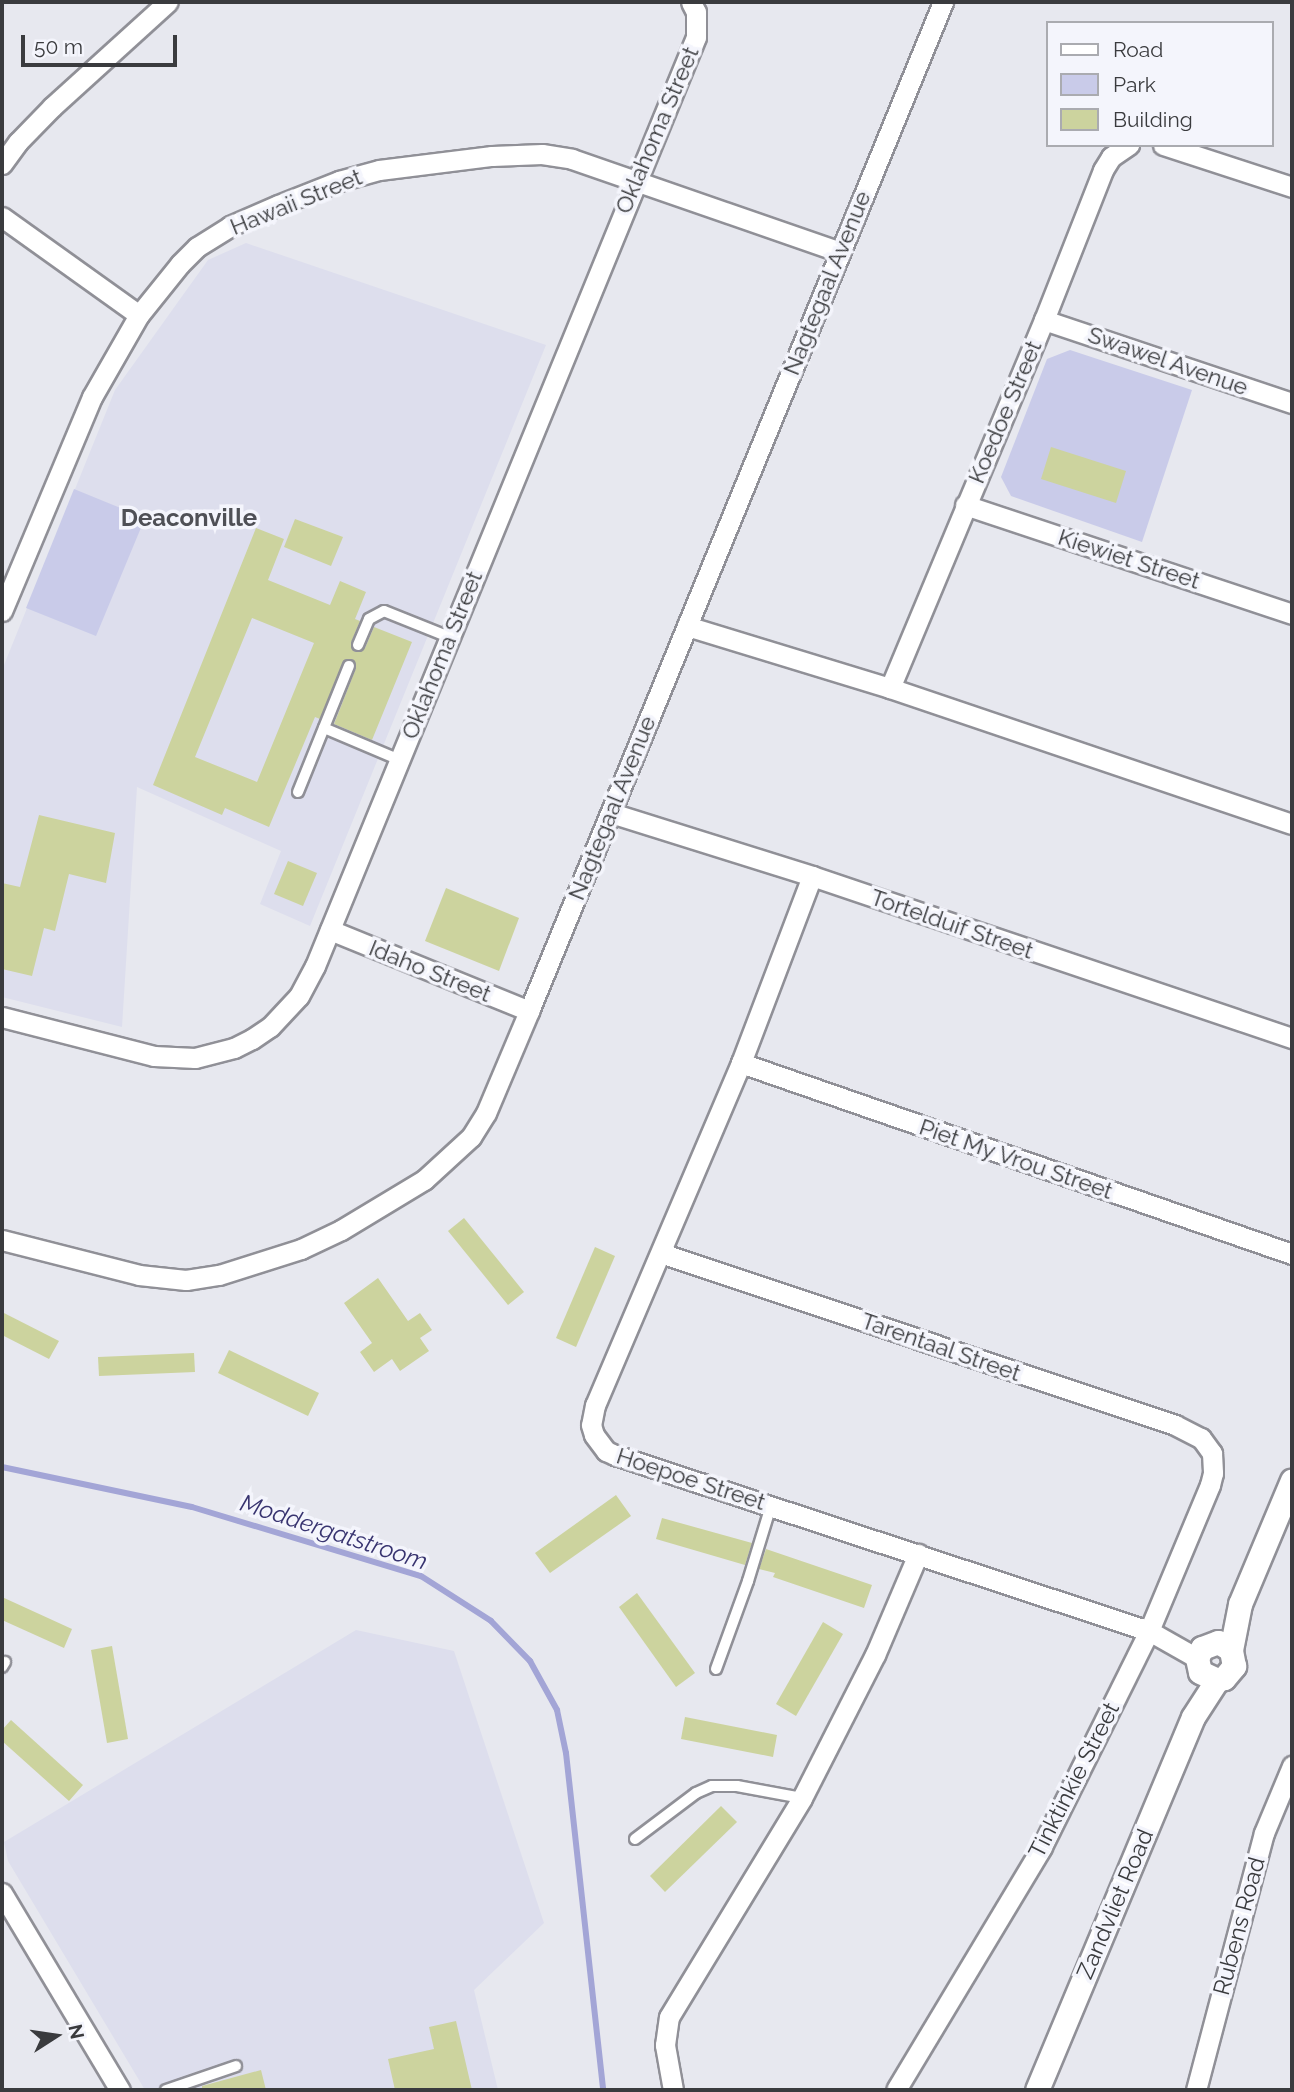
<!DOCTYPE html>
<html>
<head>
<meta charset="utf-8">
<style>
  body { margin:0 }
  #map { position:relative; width:1294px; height:2092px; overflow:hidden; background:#e7e8ef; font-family:Raleway,sans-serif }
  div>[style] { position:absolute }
  .built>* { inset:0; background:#dddeed }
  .green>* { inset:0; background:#c9cbe9 }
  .stream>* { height:6px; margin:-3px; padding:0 3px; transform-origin:3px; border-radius:3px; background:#a3a5d6 }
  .building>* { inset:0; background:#ccd39e }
  .roads { filter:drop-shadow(2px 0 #909097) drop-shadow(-2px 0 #909097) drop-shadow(0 2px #909097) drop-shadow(0 -2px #909097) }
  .service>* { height:10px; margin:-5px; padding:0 5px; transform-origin:5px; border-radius:5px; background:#fff }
  .minor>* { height:19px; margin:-9.5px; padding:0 9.5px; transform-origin:9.5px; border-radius:9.5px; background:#fff }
  .tertiary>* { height:23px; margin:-11.5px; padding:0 11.5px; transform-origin:11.5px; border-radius:11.5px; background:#fff }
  span { translate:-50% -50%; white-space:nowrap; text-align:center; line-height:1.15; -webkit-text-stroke:7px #f4f5fc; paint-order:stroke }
  .street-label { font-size:23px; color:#3a3b3e }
  .neighbourhood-label { font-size:24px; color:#4f5056; font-weight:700 }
  .water-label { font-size:24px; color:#383470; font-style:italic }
  .frame { position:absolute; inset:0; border:4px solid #3a3b3e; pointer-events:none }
  .legend { position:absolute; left:1046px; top:21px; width:228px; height:126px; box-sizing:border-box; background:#f4f5fc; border:2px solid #aaabb0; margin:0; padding:9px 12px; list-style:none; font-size:21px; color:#3a3b3e }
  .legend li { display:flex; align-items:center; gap:14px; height:35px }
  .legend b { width:35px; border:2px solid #aaabb0 }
  .north { position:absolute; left:21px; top:2001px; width:70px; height:70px; -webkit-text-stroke:5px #f4f5fc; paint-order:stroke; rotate:78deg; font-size:19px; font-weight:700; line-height:28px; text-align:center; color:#3a3b3e }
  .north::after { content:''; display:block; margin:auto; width:24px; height:32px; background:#3a3b3e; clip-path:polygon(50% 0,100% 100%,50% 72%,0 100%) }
  .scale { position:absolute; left:21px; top:35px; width:156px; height:32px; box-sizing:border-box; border:4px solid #3a3b3e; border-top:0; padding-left:9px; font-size:21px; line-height:24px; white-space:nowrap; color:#3a3b3e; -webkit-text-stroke:5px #f4f5fc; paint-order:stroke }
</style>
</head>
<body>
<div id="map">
  <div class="built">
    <div style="clip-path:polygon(246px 243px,546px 345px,310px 926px,260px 904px,281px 851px,137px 787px,122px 1027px,2px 997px,2px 670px,115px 390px,208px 260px)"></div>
    <div style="clip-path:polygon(356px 1630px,454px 1651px,544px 1923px,474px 1990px,498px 2090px,145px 2090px,8px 1861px,4px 1842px)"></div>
  </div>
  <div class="green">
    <div style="clip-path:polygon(1070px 350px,1192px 390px,1142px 542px,1011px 496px,1001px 477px,1047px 359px)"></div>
    <div style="clip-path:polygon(74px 489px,145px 518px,96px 636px,26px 608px)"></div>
  </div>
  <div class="stream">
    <div style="left:2px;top:1467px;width:194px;rotate:11.9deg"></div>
    <div style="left:192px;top:1507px;width:239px;rotate:16.8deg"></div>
    <div style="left:421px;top:1576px;width:83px;rotate:32.7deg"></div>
    <div style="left:491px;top:1621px;width:56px;rotate:45.7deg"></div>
    <div style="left:530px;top:1661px;width:56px;rotate:61.1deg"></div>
    <div style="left:557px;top:1710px;width:44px;rotate:78.2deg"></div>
    <div style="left:566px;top:1753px;width:339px;rotate:83.7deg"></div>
  </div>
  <div class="building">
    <div style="clip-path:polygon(1051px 447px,1126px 471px,1116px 503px,1041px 479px)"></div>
    <div style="clip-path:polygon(295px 519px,343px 537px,331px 566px,284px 547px)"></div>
    <div style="clip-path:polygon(evenodd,256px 528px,284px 539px,268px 580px,330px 605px,340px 581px,366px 592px,355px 619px,360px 621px,351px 643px,355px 652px,365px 648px,374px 627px,412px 642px,372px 740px,334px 724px,356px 668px,352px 659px,344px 661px,320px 719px,315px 717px,269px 827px,225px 808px,222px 815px,153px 785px,256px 528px,252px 618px,314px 643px,257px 782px,195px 757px,252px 618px)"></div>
    <div style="clip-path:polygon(39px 815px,115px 833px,106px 883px,69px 874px,55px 931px,44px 928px,32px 976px,2px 969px,2px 883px,20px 887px)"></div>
    <div style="clip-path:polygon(288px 861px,317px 873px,303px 906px,274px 894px)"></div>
    <div style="clip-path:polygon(446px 888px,519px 918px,499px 971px,425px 941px)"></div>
    <div style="clip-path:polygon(464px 1218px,524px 1292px,508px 1305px,448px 1231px)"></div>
    <div style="clip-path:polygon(595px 1247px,615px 1256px,576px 1347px,556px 1338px)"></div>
    <div style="clip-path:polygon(378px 1278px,408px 1321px,420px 1313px,432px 1330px,420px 1338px,429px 1351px,400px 1371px,392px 1359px,374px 1372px,360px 1352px,372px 1343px,344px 1303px)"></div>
    <div style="clip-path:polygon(2px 1312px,59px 1341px,49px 1359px,2px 1335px)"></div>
    <div style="clip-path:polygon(229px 1350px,319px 1393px,308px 1416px,218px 1373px)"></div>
    <div style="clip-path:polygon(194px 1353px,195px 1372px,99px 1376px,98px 1357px)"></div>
    <div style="clip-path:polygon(616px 1495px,631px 1516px,550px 1573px,535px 1553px)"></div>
    <div style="clip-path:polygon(662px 1518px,752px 1543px,745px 1565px,656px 1539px)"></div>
    <div style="clip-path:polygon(766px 1549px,872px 1585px,864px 1608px,773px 1577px,775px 1573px,759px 1569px)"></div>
    <div style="clip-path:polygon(637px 1593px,695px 1673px,676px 1687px,619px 1607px)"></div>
    <div style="clip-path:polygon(2px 1597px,72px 1629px,64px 1648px,2px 1620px)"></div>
    <div style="clip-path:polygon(823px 1622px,843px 1634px,796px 1716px,776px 1704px)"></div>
    <div style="clip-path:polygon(112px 1646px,128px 1739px,107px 1743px,91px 1650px)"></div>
    <div style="clip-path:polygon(685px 1717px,777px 1735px,773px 1757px,681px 1739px)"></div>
    <div style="clip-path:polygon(11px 1720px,83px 1785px,69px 1801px,2px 1741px,2px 1730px)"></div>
    <div style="clip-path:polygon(721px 1806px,737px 1822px,665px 1892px,650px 1876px)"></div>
    <div style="clip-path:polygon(456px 2021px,472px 2090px,395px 2090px,388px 2059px,434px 2049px,429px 2027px)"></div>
    <div style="clip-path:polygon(261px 2070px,266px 2090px,202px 2090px,202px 2086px)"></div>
  </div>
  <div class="roads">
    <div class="service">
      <div style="left:358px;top:645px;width:28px;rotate:-67deg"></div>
      <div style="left:369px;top:619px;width:17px;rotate:-28deg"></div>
      <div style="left:384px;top:611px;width:70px;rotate:21.8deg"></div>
      <div style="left:324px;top:728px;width:82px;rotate:22.8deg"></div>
      <div style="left:298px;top:792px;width:136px;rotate:-68deg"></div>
      <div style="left:2px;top:1667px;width:6px;rotate:-59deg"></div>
      <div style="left:716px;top:1669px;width:94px;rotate:-70deg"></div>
      <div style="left:748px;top:1581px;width:78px;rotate:-73deg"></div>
      <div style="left:635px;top:1839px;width:76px;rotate:-37deg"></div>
      <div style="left:696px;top:1793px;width:17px;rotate:-24deg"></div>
      <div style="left:712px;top:1786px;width:25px"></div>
      <div style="left:737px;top:1786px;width:66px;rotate:10.5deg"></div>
      <div style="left:166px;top:2090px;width:74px;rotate:-18.9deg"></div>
    </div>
    <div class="minor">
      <div style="left:1163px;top:145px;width:136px;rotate:18deg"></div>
      <div style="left:2px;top:164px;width:27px;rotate:-54deg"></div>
      <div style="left:18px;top:142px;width:49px;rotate:-45.8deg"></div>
      <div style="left:52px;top:107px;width:156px;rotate:-42.2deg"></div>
      <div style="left:2px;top:217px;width:168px;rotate:35.6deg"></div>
      <div style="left:1044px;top:320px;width:262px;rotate:18.5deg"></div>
      <div style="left:965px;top:505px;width:345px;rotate:18.4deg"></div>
      <div style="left:2px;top:611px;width:232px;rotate:-67.2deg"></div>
      <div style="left:92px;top:397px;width:95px;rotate:-60.2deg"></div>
      <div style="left:139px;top:315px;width:65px;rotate:-51.2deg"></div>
      <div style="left:180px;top:264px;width:24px;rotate:-45deg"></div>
      <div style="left:197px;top:247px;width:39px;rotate:-32deg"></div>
      <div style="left:230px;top:226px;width:52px;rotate:-23.6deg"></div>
      <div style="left:278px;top:205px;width:66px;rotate:-21.5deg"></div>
      <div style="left:339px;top:181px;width:41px;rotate:-15.4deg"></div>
      <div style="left:379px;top:170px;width:114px;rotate:-7.1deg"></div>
      <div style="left:492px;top:156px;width:50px;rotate:-2.3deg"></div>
      <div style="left:542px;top:154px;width:30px;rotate:9deg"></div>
      <div style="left:572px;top:159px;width:284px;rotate:19.1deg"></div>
      <div style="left:687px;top:626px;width:212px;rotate:17deg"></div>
      <div style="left:890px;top:688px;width:424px;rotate:18.7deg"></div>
      <div style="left:890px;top:688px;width:399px;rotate:-67.3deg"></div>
      <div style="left:1044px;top:320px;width:161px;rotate:-68.5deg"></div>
      <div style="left:1103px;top:170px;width:15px;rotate:-58deg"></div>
      <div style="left:1111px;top:157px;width:22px;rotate:-34deg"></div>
      <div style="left:611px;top:813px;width:211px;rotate:17.4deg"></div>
      <div style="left:812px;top:876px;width:507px;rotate:18.65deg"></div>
      <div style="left:812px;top:876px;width:200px;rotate:110.8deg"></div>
      <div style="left:741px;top:1063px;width:372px;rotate:113.1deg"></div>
      <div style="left:595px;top:1405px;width:20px;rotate:101deg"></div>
      <div style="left:591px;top:1425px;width:10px;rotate:73deg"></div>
      <div style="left:594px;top:1435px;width:20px;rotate:53deg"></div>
      <div style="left:606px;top:1451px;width:10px;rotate:24deg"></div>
      <div style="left:615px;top:1455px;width:562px;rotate:18.24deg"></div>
      <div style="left:1149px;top:1631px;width:55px;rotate:29.4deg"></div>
      <div style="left:330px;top:930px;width:215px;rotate:22.1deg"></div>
      <div style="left:2px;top:1017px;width:157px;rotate:14.4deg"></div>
      <div style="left:154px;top:1056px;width:41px;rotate:2.8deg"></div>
      <div style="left:195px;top:1058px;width:40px;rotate:-14.4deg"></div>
      <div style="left:234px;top:1048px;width:20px;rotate:-27deg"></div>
      <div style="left:252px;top:1039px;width:22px;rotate:-34deg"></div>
      <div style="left:270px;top:1027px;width:42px;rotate:-46.9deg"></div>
      <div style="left:299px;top:996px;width:34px;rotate:-62deg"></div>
      <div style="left:315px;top:966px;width:1004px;rotate:-67.7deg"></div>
      <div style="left:696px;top:37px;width:25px;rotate:-90deg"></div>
      <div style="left:696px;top:12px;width:11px;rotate:-117deg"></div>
      <div style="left:741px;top:1063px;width:583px;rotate:19.12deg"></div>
      <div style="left:2px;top:1240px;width:141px;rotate:14.3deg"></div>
      <div style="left:139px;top:1275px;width:47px;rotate:6.1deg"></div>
      <div style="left:186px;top:1280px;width:33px;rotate:-9deg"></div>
      <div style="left:219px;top:1275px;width:86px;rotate:-17.6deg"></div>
      <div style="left:301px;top:1249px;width:44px;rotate:-25.4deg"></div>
      <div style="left:341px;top:1230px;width:97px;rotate:-31.1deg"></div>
      <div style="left:424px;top:1180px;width:64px;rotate:-42.5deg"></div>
      <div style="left:471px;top:1137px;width:28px;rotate:-58deg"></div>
      <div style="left:486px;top:1113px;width:111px;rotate:-67.1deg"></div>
      <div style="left:529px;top:1011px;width:1091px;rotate:-67.69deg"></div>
      <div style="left:661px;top:1253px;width:542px;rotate:18.5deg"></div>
      <div style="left:1175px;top:1425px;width:29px;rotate:27deg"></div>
      <div style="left:1201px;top:1438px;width:19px;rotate:54deg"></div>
      <div style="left:1212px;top:1453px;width:20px;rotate:87deg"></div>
      <div style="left:1213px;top:1473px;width:12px;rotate:104deg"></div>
      <div style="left:1210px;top:1485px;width:158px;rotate:112.7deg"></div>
      <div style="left:1149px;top:1631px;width:241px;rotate:116.4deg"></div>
      <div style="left:1042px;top:1847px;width:283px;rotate:121deg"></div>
      <div style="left:2px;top:1893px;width:230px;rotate:59.1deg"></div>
      <div style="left:673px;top:2090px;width:46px;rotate:-100.1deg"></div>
      <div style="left:665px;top:2045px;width:28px;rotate:-82deg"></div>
      <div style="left:669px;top:2017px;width:256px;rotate:-58.7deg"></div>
      <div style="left:802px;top:1798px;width:161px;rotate:-63deg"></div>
      <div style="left:875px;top:1655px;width:110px;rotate:-66.9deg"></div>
      <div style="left:1196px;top:2090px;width:266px;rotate:-75.2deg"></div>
      <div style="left:1264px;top:1833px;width:73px;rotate:-67.3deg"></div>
    </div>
    <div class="tertiary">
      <div style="left:1231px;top:1650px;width:15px;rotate:-148deg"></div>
      <div style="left:1218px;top:1642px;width:17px;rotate:159deg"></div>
      <div style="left:1202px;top:1648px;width:11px;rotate:117deg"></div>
      <div style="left:1197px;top:1658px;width:14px;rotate:78deg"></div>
      <div style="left:1200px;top:1672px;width:19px;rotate:25deg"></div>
      <div style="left:1217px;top:1680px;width:7px;rotate:-16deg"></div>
      <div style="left:1224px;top:1678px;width:16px;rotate:-50deg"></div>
      <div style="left:1234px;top:1666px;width:16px;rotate:-101deg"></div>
      <div style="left:1231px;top:1650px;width:47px;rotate:-78.9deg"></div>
      <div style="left:1240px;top:1604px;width:134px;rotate:-67.2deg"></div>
      <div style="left:1037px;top:2090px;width:404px;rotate:-67.3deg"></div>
      <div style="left:1193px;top:1717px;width:44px;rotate:-57deg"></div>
    </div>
  </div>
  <div class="street-label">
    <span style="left:657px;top:130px;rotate:-67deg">Oklahoma Street</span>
    <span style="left:296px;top:202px;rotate:-22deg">Hawaii Street</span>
    <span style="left:827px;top:283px;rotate:-68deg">Nagtegaal Avenue</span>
    <span style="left:1168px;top:361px;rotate:19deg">Swawel Avenue</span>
    <span style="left:1005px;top:412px;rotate:-67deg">Koedoe Street</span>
    <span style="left:1129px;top:559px;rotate:18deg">Kiewiet Street</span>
    <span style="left:442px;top:655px;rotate:-68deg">Oklahoma Street</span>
    <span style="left:612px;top:808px;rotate:-68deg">Nagtegaal Avenue</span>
    <span style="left:952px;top:924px;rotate:19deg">Tortelduif Street</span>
    <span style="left:430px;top:971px;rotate:22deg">Idaho Street</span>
    <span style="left:1016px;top:1159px;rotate:19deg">Piet My Vrou Street</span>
    <span style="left:941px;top:1347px;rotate:19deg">Tarentaal Street</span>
    <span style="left:691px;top:1479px;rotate:18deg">Hoepoe Street</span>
    <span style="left:1074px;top:1780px;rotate:-63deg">Tinktinkie Street</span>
    <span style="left:1115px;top:1904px;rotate:-67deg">Zandvliet Road</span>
    <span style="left:1239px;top:1926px;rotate:-75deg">Rubens Road</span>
  </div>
  <div class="neighbourhood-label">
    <span style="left:189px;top:518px">Deaconville</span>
  </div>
  <div class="water-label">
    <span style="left:334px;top:1532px;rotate:18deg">Moddergatstroom</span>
  </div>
  <div class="frame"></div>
  <ul class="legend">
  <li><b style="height:9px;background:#fff"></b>Road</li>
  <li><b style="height:19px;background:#c9cbe9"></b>Park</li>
  <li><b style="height:19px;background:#ccd39e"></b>Building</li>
  </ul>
  <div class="north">N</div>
  <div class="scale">50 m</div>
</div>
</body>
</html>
